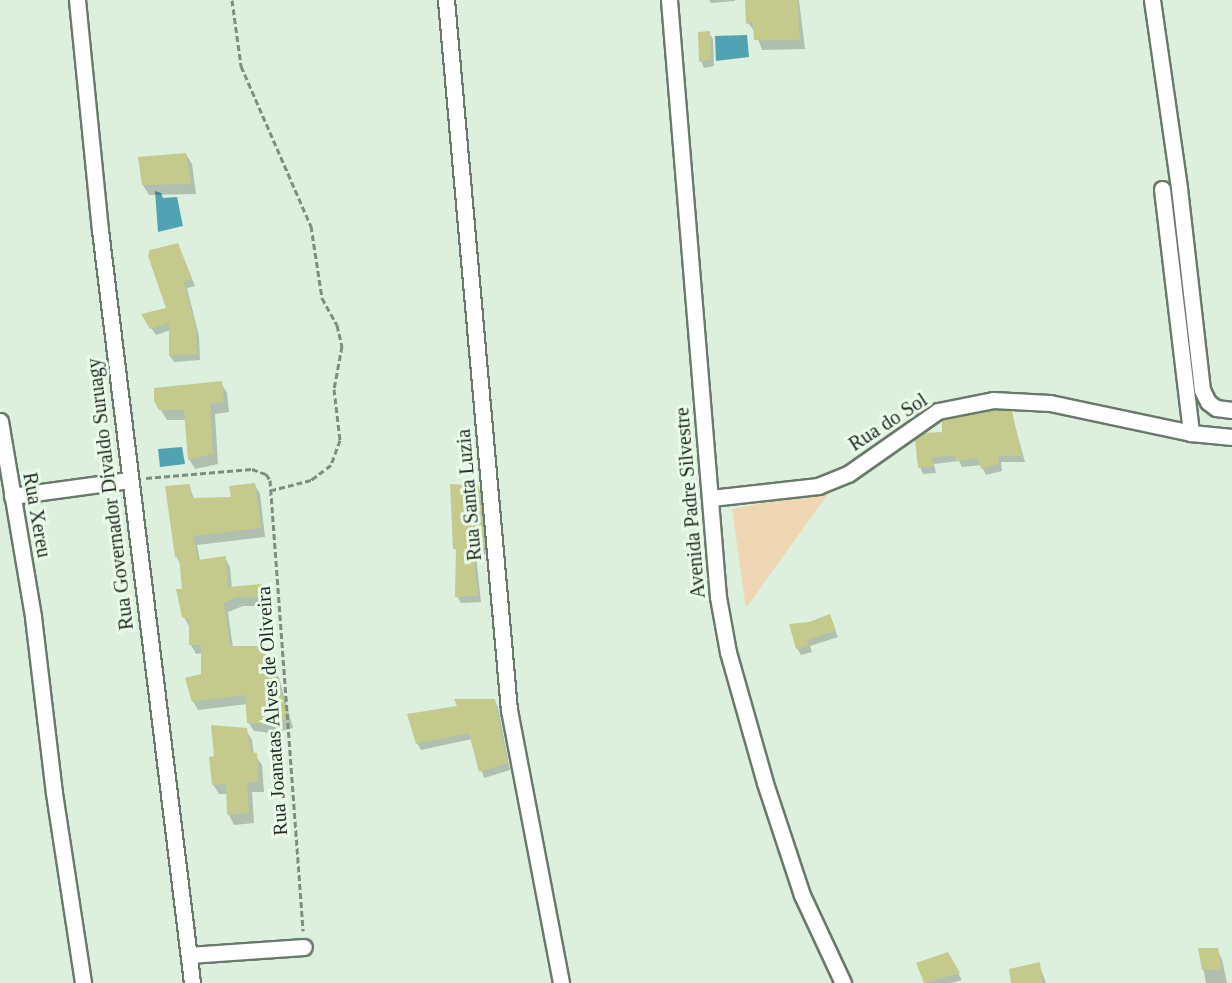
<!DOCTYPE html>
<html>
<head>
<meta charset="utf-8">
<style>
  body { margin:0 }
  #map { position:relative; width:1232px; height:983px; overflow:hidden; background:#ddefdd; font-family:Georgia,serif }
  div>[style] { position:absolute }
  .green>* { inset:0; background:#eed7b2 }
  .water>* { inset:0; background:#51a3b2 }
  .shadow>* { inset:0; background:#0003 }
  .building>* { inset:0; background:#c3ca8c }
  .path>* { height:3px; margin-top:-1.5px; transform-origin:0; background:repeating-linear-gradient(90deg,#808c80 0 6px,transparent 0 9px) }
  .roads { filter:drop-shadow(2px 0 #69796a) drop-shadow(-2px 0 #69796a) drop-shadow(0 2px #69796a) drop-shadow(0 -2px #69796a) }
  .minor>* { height:15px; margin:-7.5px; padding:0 7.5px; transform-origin:7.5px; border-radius:7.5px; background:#fff }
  span { translate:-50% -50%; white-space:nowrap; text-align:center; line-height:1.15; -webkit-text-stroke:6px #eafcea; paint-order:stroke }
  .street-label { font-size:20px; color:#242a24 }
</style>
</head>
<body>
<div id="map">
  <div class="green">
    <div style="clip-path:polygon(831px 490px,746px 608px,732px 509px)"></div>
  </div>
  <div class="water">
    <div style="clip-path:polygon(747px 35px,749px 57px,716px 61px,715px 36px)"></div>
    <div style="clip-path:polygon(155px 191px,161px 193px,163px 198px,177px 197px,183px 226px,158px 232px)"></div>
    <div style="clip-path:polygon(182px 447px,185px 464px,160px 467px,158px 449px)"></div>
  </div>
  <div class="shadow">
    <div style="clip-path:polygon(709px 0,735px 0,735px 1px,711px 3px)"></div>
    <div style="clip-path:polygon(746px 0,799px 0,805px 49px,762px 50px,756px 33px,748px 23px)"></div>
    <div style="clip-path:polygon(709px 33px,713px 39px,714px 66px,704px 68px,701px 61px)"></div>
    <div style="clip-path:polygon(186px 154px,192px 164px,196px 194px,149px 195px,143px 185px)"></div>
    <div style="clip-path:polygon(178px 245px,195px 286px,187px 288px,199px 336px,200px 360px,174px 362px,170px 356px,171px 330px,156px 335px,143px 315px,168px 309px)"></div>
    <div style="clip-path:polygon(221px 383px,227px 393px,229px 412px,215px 414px,218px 464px,195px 469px,189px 459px,186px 420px,167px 420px,155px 401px)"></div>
    <div style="clip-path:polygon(1011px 412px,1025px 462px,1001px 462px,1002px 471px,986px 475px,981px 465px,962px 467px,959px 461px,934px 464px,936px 473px,923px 474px,920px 467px,943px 433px)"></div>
    <div style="clip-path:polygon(189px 485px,194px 499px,233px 498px,255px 485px,260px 494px,265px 537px,197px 545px,200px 561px,225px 558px,230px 567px,232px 588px,261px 586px,266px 595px,268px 606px,243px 606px,228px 612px,233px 648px,264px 647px,272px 669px,279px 678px,293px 728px,272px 733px,254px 731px,248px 722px,247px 704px,198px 710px,193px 701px,203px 675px,203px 653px,196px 654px,191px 645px,189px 626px,184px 617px,181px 565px,176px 556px)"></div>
    <div style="clip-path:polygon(478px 488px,482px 494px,488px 554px,476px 555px,481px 602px,461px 603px,457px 596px,457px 553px,455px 548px)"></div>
    <div style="clip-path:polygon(829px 616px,838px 637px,810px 646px,812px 652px,801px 655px,797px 648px,810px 623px)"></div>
    <div style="clip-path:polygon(494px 700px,498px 707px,510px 770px,484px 778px,472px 739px,421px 750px,417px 743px)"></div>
    <div style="clip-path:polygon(246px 730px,252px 740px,254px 754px,262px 765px,264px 792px,252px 792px,254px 823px,234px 825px,229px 815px,228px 794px,219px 794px,213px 784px,215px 757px)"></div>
    <div style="clip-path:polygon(1200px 950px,1217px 950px,1222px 959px,1227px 983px,1206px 983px)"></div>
    <div style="clip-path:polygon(947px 953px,962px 980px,951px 983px,926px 983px,918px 964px)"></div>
    <div style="clip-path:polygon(1039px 964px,1046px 983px,1013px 983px)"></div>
  </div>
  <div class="building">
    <div style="clip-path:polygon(745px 0,797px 0,800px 40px,754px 40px,753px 22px,746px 24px)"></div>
    <div style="clip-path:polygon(710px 31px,711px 59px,699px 62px,698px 32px)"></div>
    <div style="clip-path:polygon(186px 153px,191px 184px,142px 185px,138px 157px)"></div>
    <div style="clip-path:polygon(178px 243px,192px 279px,184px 282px,196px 328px,197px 354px,169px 356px,169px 323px,150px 329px,141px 314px,166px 308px,148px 256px,150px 250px)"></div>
    <div style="clip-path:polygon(222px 381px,224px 402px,210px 404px,213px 454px,188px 460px,184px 410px,159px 410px,154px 401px,154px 388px)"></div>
    <div style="clip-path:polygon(994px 410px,1012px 411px,1022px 456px,998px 456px,999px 464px,981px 469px,978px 458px,957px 461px,954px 455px,932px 458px,934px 466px,918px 468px,915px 439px,923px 433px,942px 432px,942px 420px)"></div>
    <div style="clip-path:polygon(255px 483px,261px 528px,193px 536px,198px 560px,226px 556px,228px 587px,262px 584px,264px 597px,237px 597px,224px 603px,230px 646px,265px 646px,269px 668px,274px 667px,289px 719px,267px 724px,247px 723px,245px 695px,192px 702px,185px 678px,201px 674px,201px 645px,189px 645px,189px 620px,182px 617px,176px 589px,182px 589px,179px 557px,175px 557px,165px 486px,190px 484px,191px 498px,231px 497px,229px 486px)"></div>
    <div style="clip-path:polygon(450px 484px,479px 486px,485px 548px,473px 549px,478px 596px,455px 597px,456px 549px,453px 549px)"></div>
    <div style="clip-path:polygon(830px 614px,836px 631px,807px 640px,809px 645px,796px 649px,789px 624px,809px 622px)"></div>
    <div style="clip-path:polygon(454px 699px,495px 699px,507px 763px,479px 772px,469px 733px,416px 744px,407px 714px,457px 706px)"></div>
    <div style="clip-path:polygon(211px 725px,247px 728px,251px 752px,257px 753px,259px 782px,247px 782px,249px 813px,227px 815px,226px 784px,212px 785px,209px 757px,214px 756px)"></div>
    <div style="clip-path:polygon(1198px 948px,1218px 948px,1222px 970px,1202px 970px)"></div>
    <div style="clip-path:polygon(948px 952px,960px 973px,924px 983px,916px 963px)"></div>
    <div style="clip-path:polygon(1040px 962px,1042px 983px,1011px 983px,1009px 969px)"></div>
  </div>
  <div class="path">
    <div style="left:232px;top:0;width:67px;rotate:82.2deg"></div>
    <div style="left:241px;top:66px;width:175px;rotate:66.4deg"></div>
    <div style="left:311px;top:226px;width:73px;rotate:81.3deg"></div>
    <div style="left:322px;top:298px;width:31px;rotate:61deg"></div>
    <div style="left:337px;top:325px;width:22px;rotate:77deg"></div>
    <div style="left:342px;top:346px;width:44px;rotate:100.5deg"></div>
    <div style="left:334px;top:389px;width:51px;rotate:83.3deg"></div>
    <div style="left:340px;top:440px;width:27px;rotate:110deg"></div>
    <div style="left:331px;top:465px;width:25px;rotate:143deg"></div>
    <div style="left:311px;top:480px;width:40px;rotate:165.6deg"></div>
    <div style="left:146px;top:478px;width:106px;rotate:-4.9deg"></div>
    <div style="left:252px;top:469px;width:15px;rotate:20deg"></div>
    <div style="left:266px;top:474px;width:7px;rotate:56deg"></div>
    <div style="left:270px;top:480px;width:452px;rotate:85.8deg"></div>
  </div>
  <div class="roads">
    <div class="minor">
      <div style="left:77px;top:0;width:231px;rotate:84.3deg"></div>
      <div style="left:100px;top:230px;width:759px;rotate:83.03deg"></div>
      <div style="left:446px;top:0;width:713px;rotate:84.93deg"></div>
      <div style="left:509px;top:710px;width:278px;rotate:79.2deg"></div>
      <div style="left:669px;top:0;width:599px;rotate:85.31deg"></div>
      <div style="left:718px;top:597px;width:56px;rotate:79.7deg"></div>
      <div style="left:728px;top:652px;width:136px;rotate:74.2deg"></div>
      <div style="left:765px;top:783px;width:118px;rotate:71.7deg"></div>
      <div style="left:802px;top:895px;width:97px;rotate:65deg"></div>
      <div style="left:1152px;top:0;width:190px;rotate:81.8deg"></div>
      <div style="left:1179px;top:188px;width:203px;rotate:83.5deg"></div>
      <div style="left:1202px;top:390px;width:13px;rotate:63deg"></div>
      <div style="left:1208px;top:402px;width:10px;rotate:37deg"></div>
      <div style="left:1216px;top:408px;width:16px;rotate:7deg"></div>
      <div style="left:1162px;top:189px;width:246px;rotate:83.2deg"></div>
      <div style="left:0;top:421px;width:199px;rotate:80.4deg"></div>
      <div style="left:33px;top:617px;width:177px;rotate:83.2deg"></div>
      <div style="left:54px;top:793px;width:192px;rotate:81.3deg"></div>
      <div style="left:12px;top:496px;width:118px;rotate:-7.8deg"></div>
      <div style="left:711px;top:498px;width:108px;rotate:-6.4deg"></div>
      <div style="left:818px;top:486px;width:32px;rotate:-22deg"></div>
      <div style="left:848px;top:474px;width:110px;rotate:-35deg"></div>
      <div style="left:938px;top:411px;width:56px;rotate:-11.3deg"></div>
      <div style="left:993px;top:400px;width:57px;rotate:3deg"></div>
      <div style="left:1050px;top:403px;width:144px;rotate:12deg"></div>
      <div style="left:1191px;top:433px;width:41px;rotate:5.6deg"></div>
      <div style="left:189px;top:955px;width:115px;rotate:-4deg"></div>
    </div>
  </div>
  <div class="street-label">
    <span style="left:888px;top:422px;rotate:-33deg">Rua do Sol</span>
    <span style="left:110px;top:494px;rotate:-97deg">Rua Governador Divaldo Suruagy</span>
    <span style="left:469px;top:495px;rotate:-95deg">Rua Santa Luzia</span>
    <span style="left:690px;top:503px;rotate:-95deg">Avenida Padre Silvestre</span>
    <span style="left:37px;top:515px;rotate:80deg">Rua Xereu</span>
    <span style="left:272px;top:711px;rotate:-94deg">Rua Joanatas Alves de Oliveira</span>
  </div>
</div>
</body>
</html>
